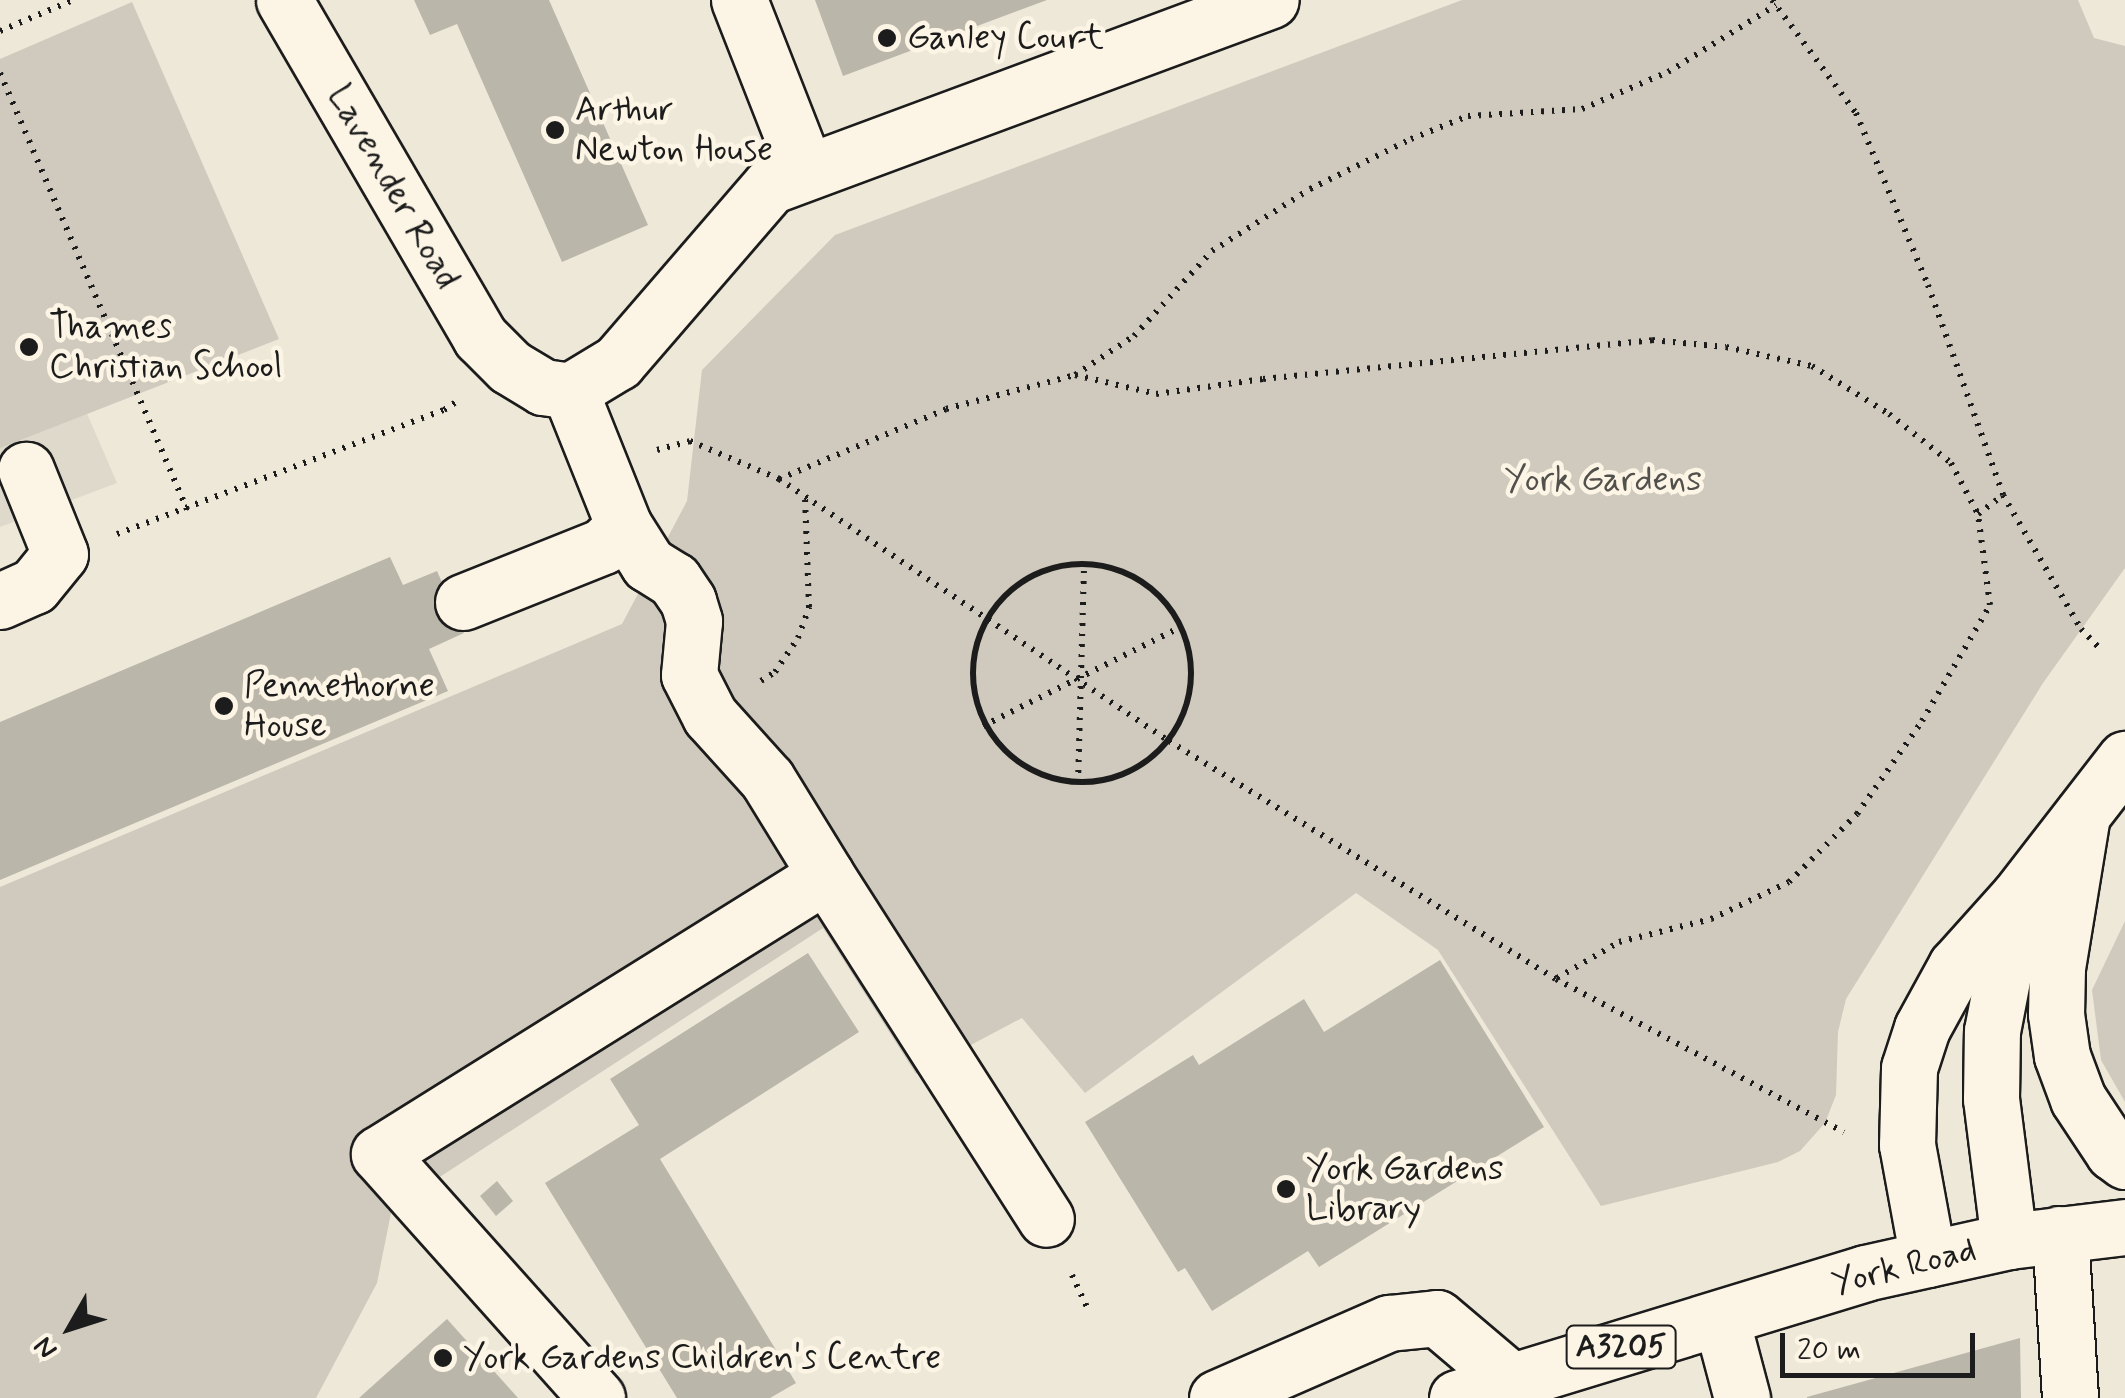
<!DOCTYPE html>
<html>
<head>
<meta charset="utf-8">
<style>
  body { margin:0 }
  #map { position:relative; width:2125px; height:1398px; overflow:hidden; background:#eee8d9; font-family:Mynerve,sans-serif }
  div>[style] { position:absolute }
  .built>* { inset:0; background:#ded9cb }
  .green>* { inset:0; background:#cfcabd }
  .building>* { inset:0; background:#bab6aa }
  .path>* { height:6px; margin-top:-3px; transform-origin:0; background:repeating-linear-gradient(90deg,#1c1c1c 0 2.5px,transparent 0 10.5px) }
  .path>.ring { margin:-3px; padding:0; box-sizing:content-box; background:none; border:6px solid #1c1c1c; border-radius:50% }
  .roads { filter:drop-shadow(2px 0 #1c1c1c) drop-shadow(-2px 0 #1c1c1c) drop-shadow(0 2px #1c1c1c) drop-shadow(0 -2px #1c1c1c) }
  .minor>* { height:55px; margin:-27.5px; padding:0 27.5px; transform-origin:27.5px; border-radius:27.5px; background:#fcf5e5 }
  .highway>* { height:55px; margin:-27.5px; padding:0 27.5px; transform-origin:27.5px; border-radius:27.5px; background:#fcf5e5 }
  .dots>* { width:28px; height:28px; translate:-50% -50%; box-sizing:border-box; border:5px solid #fcf5e5; border-radius:50% }
  span { translate:-50% -50%; white-space:nowrap; text-align:center; line-height:1.15; -webkit-text-stroke:9px #fcf5e5; paint-order:stroke }
  .shield-label span { padding:2px 8px; background:#fcf5e5; border:2px solid; border-radius:8px; -webkit-text-stroke-width:0 }
  .shield-label { font-size:32px; color:#1c1c1c; font-weight:700 }
  .poi-label { font-size:35px; color:#1c1c1c }
  .left { translate:0 -50%; text-align:left }
  .street-label { font-size:35px; color:#1c1c1c }
  .park-label { font-size:35px; color:#52504c }
  .north { position:absolute; left:20px; top:1278px; width:100px; height:100px; -webkit-text-stroke:8px #fcf5e5; paint-order:stroke; rotate:231deg; font-size:28px; font-weight:700; line-height:40px; text-align:center; color:#1c1c1c }
  .north::after { content:''; display:block; margin:auto; width:35px; height:45px; background:#1c1c1c; clip-path:polygon(50% 0,100% 100%,50% 72%,0 100%) }
  .scale { position:absolute; left:1780px; top:1333px; width:195px; height:45px; box-sizing:border-box; border:5px solid #1c1c1c; border-top:0; padding-left:12px; font-size:30px; line-height:35px; white-space:nowrap; color:#1c1c1c; -webkit-text-stroke:8px #fcf5e5; paint-order:stroke }
</style>
</head>
<body>
<div id="map">
  <div class="built">
    <div style="clip-path:polygon(0 212px,117px 483px,0 527px)"></div>
  </div>
  <div class="green">
    <div style="clip-path:polygon(1462px 0,2078px 0,2094px 38px,2125px 46px,2125px 568px,2043px 683px,1846px 999px,1838px 1032px,1836px 1095px,1825px 1123px,1800px 1151px,1778px 1162px,1601px 1206px,1438px 950px,1356px 893px,1085px 1093px,1022px 1018px,916px 1074px,823px 928px,392px 1208px,377px 1283px,316px 1398px,0 1398px,0 887px,622px 624px,687px 501px,702px 370px,835px 235px)"></div>
    <div style="clip-path:polygon(132px 2px,279px 339px,0 448px,0 59px)"></div>
    <div style="clip-path:polygon(2125px 921px,2125px 1102px,2101px 1060px,2092px 990px)"></div>
  </div>
  <div class="building">
    <div style="clip-path:polygon(414px 0,549px 0,648px 225px,562px 262px,457px 24px,430px 35px)"></div>
    <div style="clip-path:polygon(815px 0,1047px 0,843px 76px)"></div>
    <div style="clip-path:polygon(390px 557px,403px 585px,437px 571px,464px 633px,429px 649px,448px 691px,0 880px,0 722px)"></div>
    <div style="clip-path:polygon(808px 953px,859px 1032px,660px 1159px,796px 1383px,770px 1398px,677px 1398px,545px 1183px,639px 1125px,610px 1079px)"></div>
    <div style="clip-path:polygon(1440px 960px,1544px 1127px,1319px 1267px,1308px 1251px,1212px 1311px,1185px 1268px,1178px 1272px,1085px 1122px,1193px 1055px,1199px 1065px,1304px 999px,1324px 1032px)"></div>
    <div style="clip-path:polygon(497px 1181px,513px 1201px,496px 1216px,480px 1196px)"></div>
    <div style="clip-path:polygon(447px 1319px,518px 1398px,359px 1398px)"></div>
    <div style="clip-path:polygon(2020px 1338px,2021px 1398px,1807px 1398px,1807px 1397px)"></div>
  </div>
  <div class="path">
    <div style="left:1772px;top:0;width:141px;rotate:53.4deg"></div>
    <div style="left:1856px;top:113px;width:186px;rotate:67.3deg"></div>
    <div style="left:1928px;top:285px;width:223px;rotate:70.3deg"></div>
    <div style="left:2003px;top:495px;width:155px;rotate:59.8deg"></div>
    <div style="left:2081px;top:629px;width:29px;rotate:46deg"></div>
    <div style="left:0;top:31px;width:79px;rotate:-23deg"></div>
    <div style="left:0;top:73px;width:475px;rotate:66.8deg"></div>
    <div style="left:1075px;top:375px;width:83px;rotate:13.2deg"></div>
    <div style="left:1156px;top:394px;width:108px;rotate:-8deg"></div>
    <div style="left:1263px;top:379px;width:391px;rotate:-5.7deg"></div>
    <div style="left:1652px;top:340px;width:74px;rotate:5.4deg"></div>
    <div style="left:1726px;top:347px;width:88px;rotate:12.5deg"></div>
    <div style="left:1812px;top:366px;width:91px;rotate:31.9deg"></div>
    <div style="left:1889px;top:414px;width:79px;rotate:38.3deg"></div>
    <div style="left:1951px;top:463px;width:58px;rotate:62.1deg"></div>
    <div style="left:657px;top:450px;width:34px;rotate:-15deg"></div>
    <div style="left:690px;top:441px;width:97px;rotate:23.1deg"></div>
    <div style="left:779px;top:479px;width:470px;rotate:33.9deg"></div>
    <div style="left:1169px;top:741px;width:454px;rotate:31.6deg"></div>
    <div style="left:1556px;top:979px;width:326px;rotate:28deg"></div>
    <div style="left:779px;top:479px;width:181px;rotate:-22.7deg"></div>
    <div style="left:946px;top:409px;width:133px;rotate:-14.8deg"></div>
    <div style="left:1075px;top:375px;width:71px;rotate:-33.5deg"></div>
    <div style="left:1134px;top:336px;width:115px;rotate:-47.5deg"></div>
    <div style="left:1212px;top:251px;width:116px;rotate:-32.3deg"></div>
    <div style="left:1310px;top:189px;width:113px;rotate:-26.3deg"></div>
    <div style="left:1411px;top:139px;width:61px;rotate:-22deg"></div>
    <div style="left:1468px;top:116px;width:114px;rotate:-3.5deg"></div>
    <div style="left:1582px;top:109px;width:94px;rotate:-23.3deg"></div>
    <div style="left:1668px;top:72px;width:127px;rotate:-31.8deg"></div>
    <div style="left:117px;top:534px;width:350px;rotate:-20.8deg"></div>
    <div style="left:444px;top:410px;width:18px;rotate:-34deg"></div>
    <div class="ring" style="left:973px;top:564px;width:212px;height:212px"></div>
    <div style="left:761px;top:681px;width:17px;rotate:-33deg"></div>
    <div style="left:775px;top:672px;width:41px;rotate:-55.9deg"></div>
    <div style="left:798px;top:638px;width:33px;rotate:-70deg"></div>
    <div style="left:809px;top:607px;width:110px;rotate:-92.1deg"></div>
    <div style="left:983px;top:726px;width:224px;rotate:-26.6deg"></div>
    <div style="left:1078px;top:783px;width:219px;rotate:-88.4deg"></div>
    <div style="left:1557px;top:978px;width:72px;rotate:-30.1deg"></div>
    <div style="left:1619px;top:942px;width:95px;rotate:-14deg"></div>
    <div style="left:1711px;top:919px;width:86px;rotate:-25.4deg"></div>
    <div style="left:1789px;top:882px;width:96px;rotate:-45deg"></div>
    <div style="left:1857px;top:814px;width:113px;rotate:-55deg"></div>
    <div style="left:1922px;top:721px;width:134px;rotate:-59.6deg"></div>
    <div style="left:1990px;top:605px;width:92px;rotate:-97.5deg"></div>
    <div style="left:1978px;top:514px;width:31px;rotate:-37deg"></div>
    <div style="left:1072px;top:1275px;width:40px;rotate:65deg"></div>
  </div>
  <div class="roads">
    <div class="minor">
      <div style="left:284px;top:0;width:390px;rotate:59.8deg"></div>
      <div style="left:480px;top:337px;width:42px;rotate:45deg"></div>
      <div style="left:510px;top:367px;width:39px;rotate:31deg"></div>
      <div style="left:543px;top:387px;width:27px;rotate:8deg"></div>
      <div style="left:570px;top:391px;width:56px;rotate:-31.1deg"></div>
      <div style="left:618px;top:362px;width:233px;rotate:-49.2deg"></div>
      <div style="left:770px;top:186px;width:534px;rotate:-20.37deg"></div>
      <div style="left:739px;top:0;width:184px;rotate:68.6deg"></div>
      <div style="left:570px;top:391px;width:145px;rotate:68.2deg"></div>
      <div style="left:624px;top:526px;width:45px;rotate:57.7deg"></div>
      <div style="left:648px;top:564px;width:31px;rotate:32deg"></div>
      <div style="left:674px;top:580px;width:25px;rotate:56deg"></div>
      <div style="left:688px;top:601px;width:21px;rotate:73deg"></div>
      <div style="left:694px;top:621px;width:54px;rotate:95.3deg"></div>
      <div style="left:689px;top:675px;width:46px;rotate:62.9deg"></div>
      <div style="left:710px;top:716px;width:85px;rotate:47.9deg"></div>
      <div style="left:767px;top:779px;width:113px;rotate:58.4deg"></div>
      <div style="left:826px;top:875px;width:527px;rotate:148.03deg"></div>
      <div style="left:379px;top:1154px;width:327px;rotate:48.2deg"></div>
      <div style="left:0;top:601px;width:37px;rotate:-24deg"></div>
      <div style="left:34px;top:586px;width:41px;rotate:-50.9deg"></div>
      <div style="left:60px;top:554px;width:91px;rotate:-112deg"></div>
      <div style="left:463px;top:602px;width:151px;rotate:-21.8deg"></div>
      <div style="left:603px;top:546px;width:29px;rotate:-44deg"></div>
      <div style="left:2082px;top:815px;width:155px;rotate:99.3deg"></div>
      <div style="left:2057px;top:968px;width:46px;rotate:91.2deg"></div>
      <div style="left:2056px;top:1014px;width:42px;rotate:81.9deg"></div>
      <div style="left:2062px;top:1056px;width:46px;rotate:69.6deg"></div>
      <div style="left:2078px;top:1099px;width:64px;rotate:56.6deg"></div>
      <div style="left:2113px;top:1152px;width:15px;rotate:37deg"></div>
      <div style="left:826px;top:875px;width:408px;rotate:57.4deg"></div>
      <div style="left:2060px;top:1234px;width:164px;rotate:86.5deg"></div>
      <div style="left:2009px;top:1241px;width:143px;rotate:-97.2deg"></div>
      <div style="left:1991px;top:1099px;width:68px;rotate:-89.2deg"></div>
      <div style="left:1992px;top:1031px;width:136px;rotate:-79deg"></div>
      <div style="left:1928px;top:1259px;width:116px;rotate:-100.4deg"></div>
      <div style="left:1907px;top:1145px;width:77px;rotate:-88.5deg"></div>
      <div style="left:1909px;top:1068px;width:42px;rotate:-72deg"></div>
      <div style="left:1922px;top:1028px;width:71px;rotate:-61.3deg"></div>
      <div style="left:1956px;top:966px;width:93px;rotate:-48.1deg"></div>
      <div style="left:2018px;top:897px;width:175px;rotate:-52.2deg"></div>
      <div style="left:1721px;top:1319px;width:82px;rotate:75.1deg"></div>
      <div style="left:1217px;top:1398px;width:188px;rotate:-23.6deg"></div>
      <div style="left:1389px;top:1323px;width:48px;rotate:-5.9deg"></div>
      <div style="left:1437px;top:1318px;width:94px;rotate:40.3deg"></div>
    </div>
    <div class="highway">
      <div style="left:1457px;top:1398px;width:427px;rotate:-17deg"></div>
      <div style="left:1865px;top:1273px;width:148px;rotate:-12.5deg"></div>
      <div style="left:2009px;top:1241px;width:117px;rotate:-6.9deg"></div>
    </div>
  </div>
  <div class="dots">
    <div style="left:887px;top:38px;background:#1c1c1c"></div>
    <div style="left:555px;top:130px;background:#1c1c1c"></div>
    <div style="left:29px;top:347px;background:#1c1c1c"></div>
    <div style="left:224px;top:706px;background:#1c1c1c"></div>
    <div style="left:1286px;top:1189px;background:#1c1c1c"></div>
    <div style="left:443px;top:1358px;background:#1c1c1c"></div>
  </div>
  <div class="shield-label">
    <span style="left:1621px;top:1347px">A3205</span>
  </div>
  <div class="poi-label">
    <span class="left" style="left:907px;top:38px">Ganley Court</span>
    <span class="left" style="left:575px;top:130px">Arthur<br>Newton House</span>
    <span class="left" style="left:49px;top:347px">Thames<br>Christian School</span>
    <span class="left" style="left:244px;top:706px">Pennethorne<br>House</span>
    <span class="left" style="left:1306px;top:1189px">York Gardens<br>Library</span>
    <span class="left" style="left:463px;top:1358px">York Gardens Children's Centre</span>
  </div>
  <div class="street-label">
    <span style="left:393px;top:187px;rotate:60deg">Lavender Road</span>
    <span style="left:1904px;top:1267px;rotate:-14deg">York Road</span>
  </div>
  <div class="park-label">
    <span style="left:1603px;top:480px">York Gardens</span>
  </div>
  <div class="north">N</div>
  <div class="scale">20 m</div>
</div>
</body>
</html>
